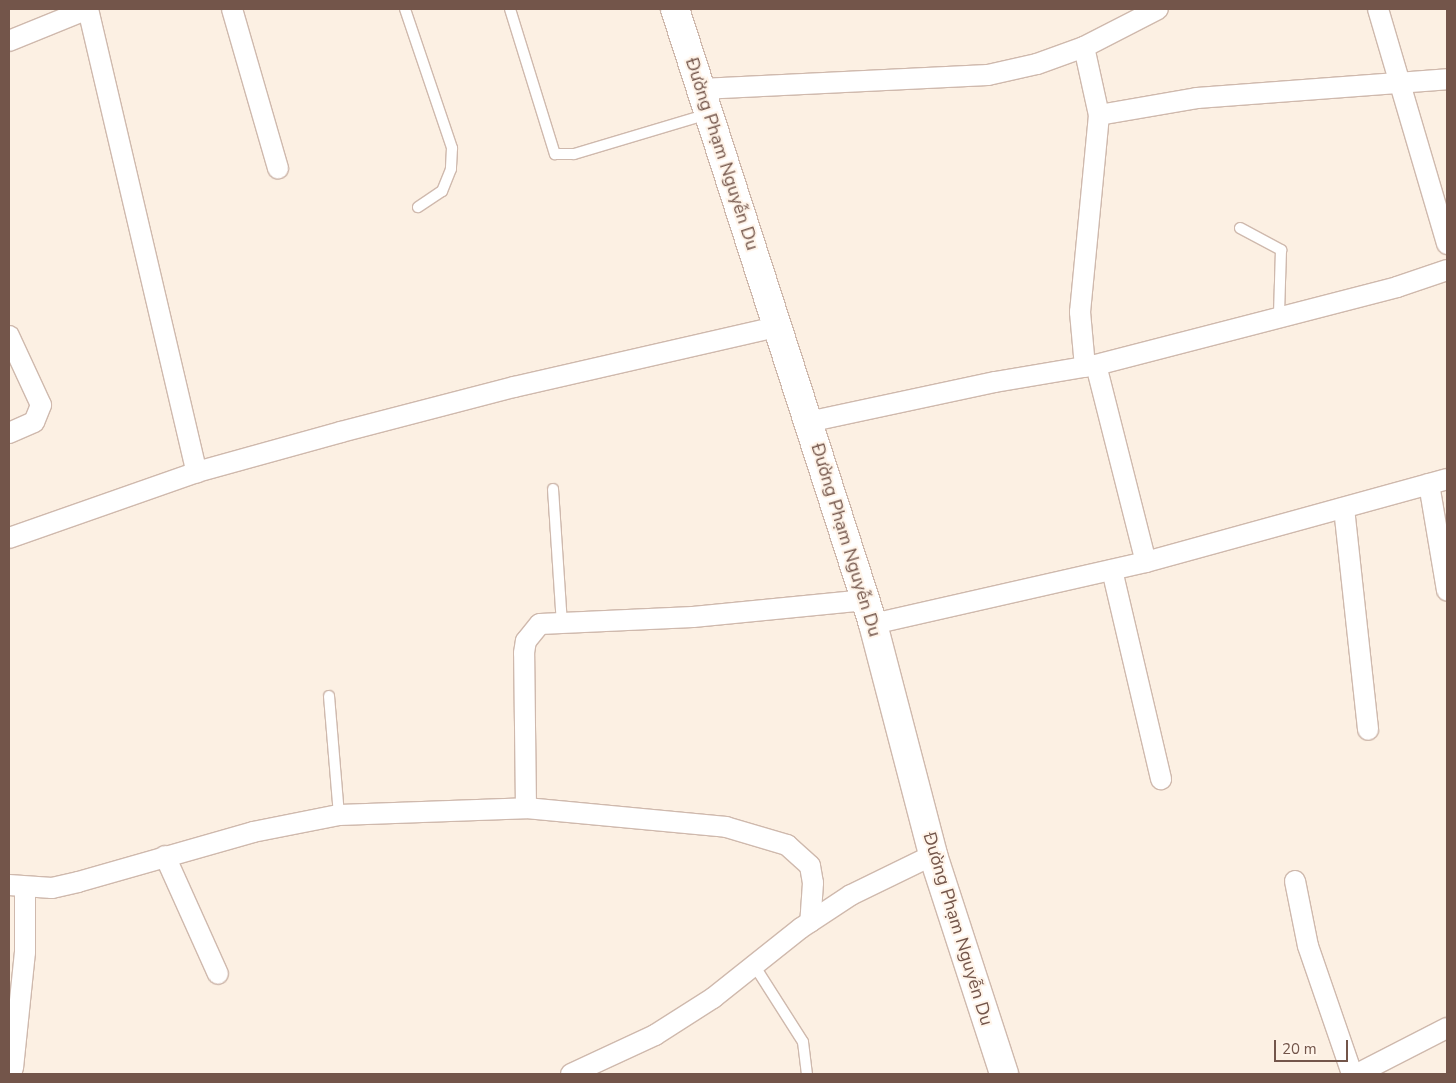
<!DOCTYPE html>
<html>
<head>
<meta charset="utf-8">
<style>
  body { margin:0 }
  #map { position:relative; width:1456px; height:1083px; overflow:hidden; background:#fcf0e3; font-family:"Nunito Sans",sans-serif }
  div>[style] { position:absolute }
  .roads { filter:drop-shadow(1px 0 #cfb9ad) drop-shadow(-1px 0 #cfb9ad) drop-shadow(0 1px #cfb9ad) drop-shadow(0 -1px #cfb9ad) }
  .service>* { height:10px; margin:-5px; padding:0 5px; transform-origin:5px; border-radius:5px; background:#fff }
  .minor>* { height:20px; margin:-10px; padding:0 10px; transform-origin:10px; border-radius:10px; background:#fff }
  .secondary>* { height:28px; margin:-14px; padding:0 14px; transform-origin:14px; border-radius:14px; background:#fff }
  span { translate:-50% -50%; white-space:nowrap; text-align:center; line-height:1.15; -webkit-text-stroke:4px #fff4e9; paint-order:stroke }
  .street-label { font-size:18px; color:#73554a }
  .frame { position:absolute; inset:0; border:10px solid #73554a; pointer-events:none }
  .scale { position:absolute; left:1274px; top:1040px; width:74px; height:22px; box-sizing:border-box; border:2px solid #73554a; border-top:0; padding-left:6px; font-size:15px; line-height:18px; white-space:nowrap; color:#73554a; -webkit-text-stroke:4px #fff4e9; paint-order:stroke }
</style>
</head>
<body>
<div id="map">
  <div class="roads">
    <div class="service">
      <div style="left:405px;top:9px;width:147px;rotate:71.3deg"></div>
      <div style="left:452px;top:148px;width:21px;rotate:93deg"></div>
      <div style="left:451px;top:169px;width:24px;rotate:112deg"></div>
      <div style="left:442px;top:191px;width:29px;rotate:146deg"></div>
      <div style="left:510px;top:9px;width:152px;rotate:72.8deg"></div>
      <div style="left:555px;top:154px;width:19px"></div>
      <div style="left:574px;top:154px;width:140px;rotate:-16.6deg"></div>
      <div style="left:1240px;top:228px;width:47px;rotate:28.2deg"></div>
      <div style="left:1281px;top:250px;width:64px;rotate:91.8deg"></div>
      <div style="left:553px;top:489px;width:134px;rotate:86.2deg"></div>
      <div style="left:329px;top:696px;width:119px;rotate:85.2deg"></div>
      <div style="left:754px;top:965px;width:91px;rotate:57.5deg"></div>
      <div style="left:803px;top:1042px;width:32px;rotate:83deg"></div>
    </div>
    <div class="minor">
      <div style="left:88px;top:9px;width:476px;rotate:76.8deg"></div>
      <div style="left:232px;top:9px;width:166px;rotate:73.9deg"></div>
      <div style="left:1378px;top:9px;width:245px;rotate:73.6deg"></div>
      <div style="left:9px;top:41px;width:85px;rotate:-22.1deg"></div>
      <div style="left:1084px;top:47px;width:70px;rotate:77.6deg"></div>
      <div style="left:1099px;top:115px;width:198px;rotate:95.5deg"></div>
      <div style="left:1080px;top:312px;width:55px;rotate:84.8deg"></div>
      <div style="left:701px;top:89px;width:287px;rotate:-2.8deg"></div>
      <div style="left:988px;top:75px;width:50px;rotate:-12.7deg"></div>
      <div style="left:1037px;top:64px;width:50px;rotate:-19.9deg"></div>
      <div style="left:1084px;top:47px;width:83px;rotate:-27.2deg"></div>
      <div style="left:1099px;top:115px;width:99px;rotate:-9.8deg"></div>
      <div style="left:1197px;top:98px;width:251px;rotate:-4.3deg"></div>
      <div style="left:9px;top:336px;width:76px;rotate:65.1deg"></div>
      <div style="left:41px;top:405px;width:18px;rotate:112deg"></div>
      <div style="left:34px;top:422px;width:27px;rotate:156deg"></div>
      <div style="left:1096px;top:365px;width:203px;rotate:75.8deg"></div>
      <div style="left:808px;top:422px;width:191px;rotate:-12.1deg"></div>
      <div style="left:995px;top:382px;width:102px;rotate:-9.6deg"></div>
      <div style="left:1096px;top:365px;width:311px;rotate:-14.5deg"></div>
      <div style="left:1397px;top:287px;width:53px;rotate:-18.8deg"></div>
      <div style="left:1429px;top:484px;width:108px;rotate:80.4deg"></div>
      <div style="left:1344px;top:508px;width:223px;rotate:83.8deg"></div>
      <div style="left:9px;top:538px;width:199px;rotate:-19.3deg"></div>
      <div style="left:197px;top:472px;width:149px;rotate:-15.5deg"></div>
      <div style="left:341px;top:432px;width:179px;rotate:-14.6deg"></div>
      <div style="left:514px;top:387px;width:270px;rotate:-12.9deg"></div>
      <div style="left:1112px;top:570px;width:215px;rotate:76.8deg"></div>
      <div style="left:873px;top:624px;width:280px;rotate:-12.8deg"></div>
      <div style="left:1146px;top:562px;width:312px;rotate:-15.4deg"></div>
      <div style="left:526px;top:808px;width:155px;rotate:-90.7deg"></div>
      <div style="left:524px;top:653px;width:12px;rotate:-81deg"></div>
      <div style="left:526px;top:641px;width:22px;rotate:-51deg"></div>
      <div style="left:540px;top:624px;width:153px;rotate:-2.6deg"></div>
      <div style="left:693px;top:617px;width:174px;rotate:-5.6deg"></div>
      <div style="left:165px;top:856px;width:129px;rotate:65.8deg"></div>
      <div style="left:1295px;top:881px;width:66px;rotate:78.7deg"></div>
      <div style="left:1308px;top:946px;width:135px;rotate:71deg"></div>
      <div style="left:9px;top:885px;width:43px;rotate:4deg"></div>
      <div style="left:52px;top:888px;width:27px;rotate:-13deg"></div>
      <div style="left:78px;top:882px;width:182px;rotate:-15.9deg"></div>
      <div style="left:253px;top:832px;width:88px;rotate:-11.2deg"></div>
      <div style="left:339px;top:815px;width:187px;rotate:-2.1deg"></div>
      <div style="left:526px;top:808px;width:201px;rotate:5.4deg"></div>
      <div style="left:726px;top:827px;width:64px;rotate:16.4deg"></div>
      <div style="left:787px;top:845px;width:31px;rotate:42deg"></div>
      <div style="left:810px;top:866px;width:17px;rotate:80deg"></div>
      <div style="left:813px;top:883px;width:39px;rotate:94deg"></div>
      <div style="left:13px;top:1068px;width:117px;rotate:-84.1deg"></div>
      <div style="left:25px;top:952px;width:64px;rotate:-90deg"></div>
      <div style="left:571px;top:1074px;width:93px;rotate:-24.9deg"></div>
      <div style="left:655px;top:1035px;width:69px;rotate:-32.5deg"></div>
      <div style="left:713px;top:998px;width:112px;rotate:-38.5deg"></div>
      <div style="left:801px;top:928px;width:60px;rotate:-33.4deg"></div>
      <div style="left:851px;top:895px;width:91px;rotate:-26deg"></div>
      <div style="left:1357px;top:1074px;width:101px;rotate:-27.1deg"></div>
    </div>
    <div class="secondary">
      <div style="left:675px;top:9px;width:646px;rotate:72.15deg"></div>
      <div style="left:873px;top:624px;width:239px;rotate:75.4deg"></div>
      <div style="left:933px;top:855px;width:230px;rotate:72deg"></div>
    </div>
  </div>
  <div class="street-label">
    <span style="left:722px;top:154px;rotate:72deg">Đường Phạm Nguyễn Du</span>
    <span style="left:846px;top:540px;rotate:73deg">Đường Phạm Nguyễn Du</span>
    <span style="left:958px;top:929px;rotate:73deg">Đường Phạm Nguyễn Du</span>
  </div>
  <div class="frame"></div>
  <div class="scale">20 m</div>
</div>
</body>
</html>
